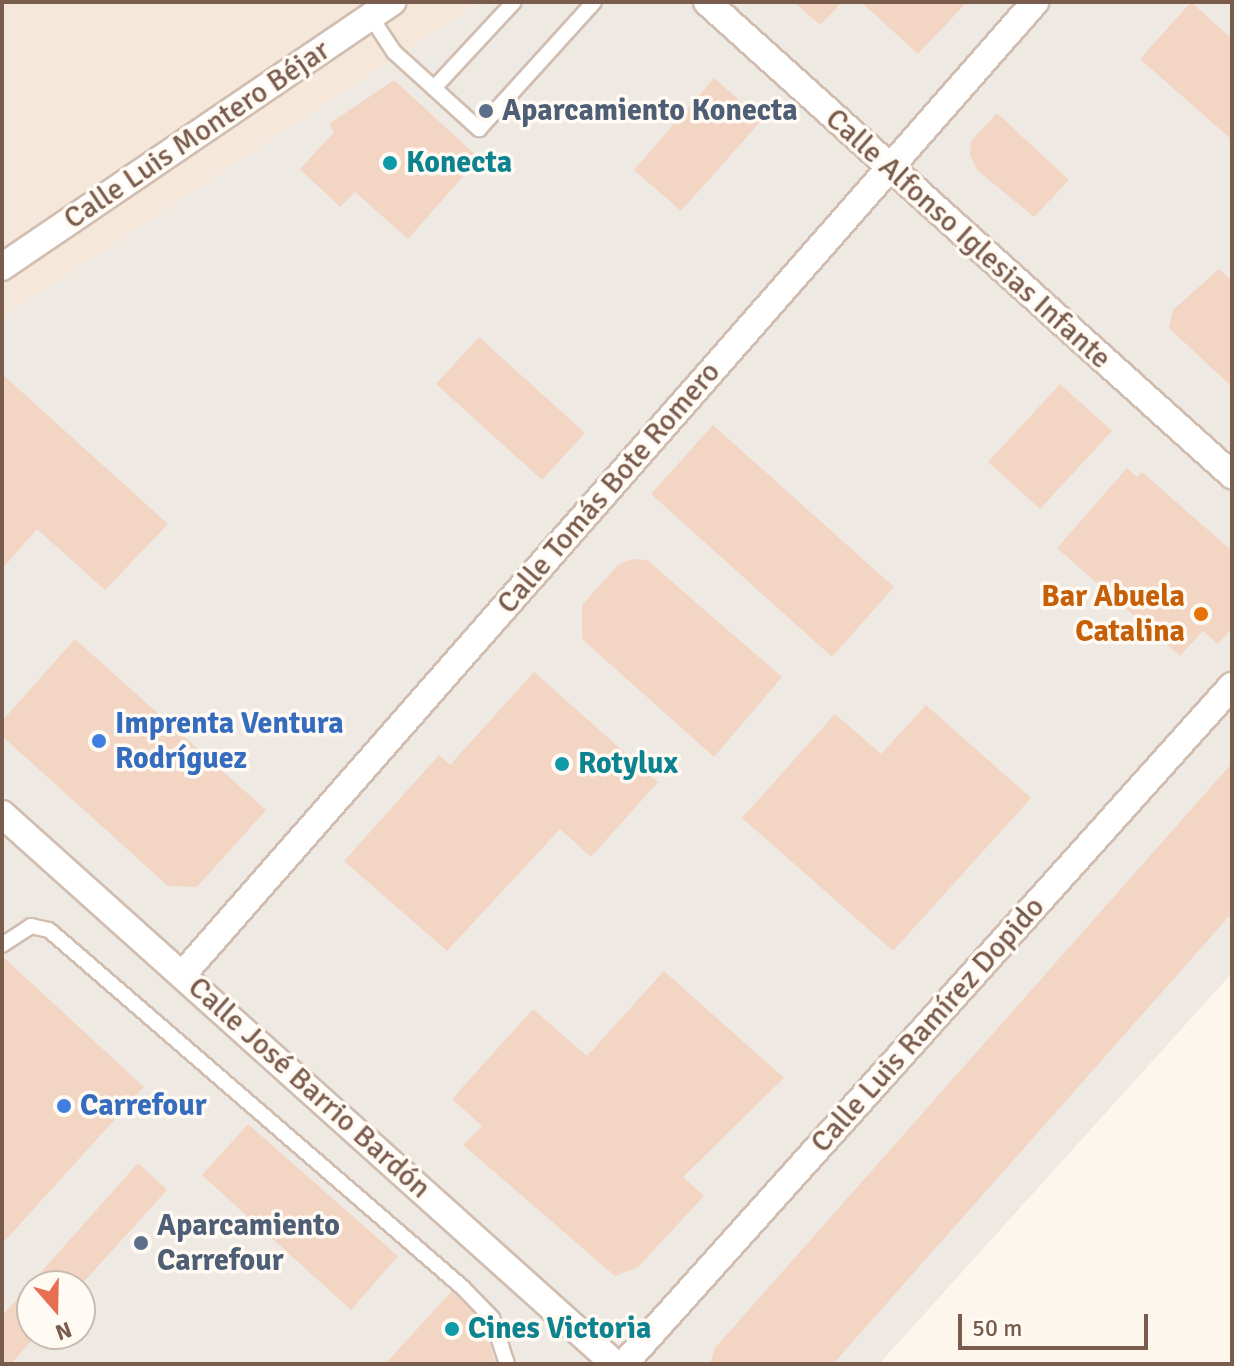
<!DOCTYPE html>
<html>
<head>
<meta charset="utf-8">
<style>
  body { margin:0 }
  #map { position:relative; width:1234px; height:1366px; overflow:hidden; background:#fdf6ec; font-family:Signika,sans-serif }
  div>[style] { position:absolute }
  .residential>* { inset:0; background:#f5e8da }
  .industrial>* { inset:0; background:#efe9e4 }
  .building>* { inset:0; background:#f3d5c3 }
  .roads { filter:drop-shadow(2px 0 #d1beb0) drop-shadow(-2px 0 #d1beb0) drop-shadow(0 2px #d1beb0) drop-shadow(0 -2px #d1beb0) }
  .lane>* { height:14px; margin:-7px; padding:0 7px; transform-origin:7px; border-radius:7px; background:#fff }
  .street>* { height:26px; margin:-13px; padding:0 13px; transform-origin:13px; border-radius:13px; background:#fff }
  .dots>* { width:22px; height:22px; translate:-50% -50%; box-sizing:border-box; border:4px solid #fffaf3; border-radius:50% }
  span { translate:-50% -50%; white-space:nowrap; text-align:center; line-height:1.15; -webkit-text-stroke:7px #fffaf3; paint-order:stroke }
  .service-label { font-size:30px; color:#4e5e75; font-weight:700 }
  .left { translate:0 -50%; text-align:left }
  .street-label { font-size:30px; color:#7a5c4d }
  .culture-label { font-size:30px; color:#0d838f; font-weight:700 }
  .food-label { font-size:30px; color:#c56008; font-weight:700 }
  .right { translate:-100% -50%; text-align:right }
  .shop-label { font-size:30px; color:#366cbe; font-weight:700 }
  .frame { position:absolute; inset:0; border:4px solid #7a5c4d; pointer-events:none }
  .north { position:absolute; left:16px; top:1270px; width:80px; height:80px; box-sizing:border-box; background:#fffaf3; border:2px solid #cabbb1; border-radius:50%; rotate:160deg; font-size:22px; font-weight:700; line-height:32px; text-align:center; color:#7a5c4d }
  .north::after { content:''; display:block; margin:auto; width:28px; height:36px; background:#e76f51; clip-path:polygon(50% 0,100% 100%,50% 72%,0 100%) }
  .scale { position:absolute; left:958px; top:1314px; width:190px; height:36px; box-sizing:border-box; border:4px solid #7a5c4d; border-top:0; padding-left:10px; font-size:24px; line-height:28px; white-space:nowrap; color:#7a5c4d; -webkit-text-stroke:6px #fffaf3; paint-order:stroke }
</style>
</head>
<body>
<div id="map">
  <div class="residential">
    <div style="clip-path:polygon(2px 2px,480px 2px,2px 318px)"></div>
  </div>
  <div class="industrial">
    <div style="clip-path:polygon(evenodd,480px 2px,1232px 2px,1232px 973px,879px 1364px,2px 1364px,2px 318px,480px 2px,32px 1286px,80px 1286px,80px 1334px,32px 1334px,32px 1286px)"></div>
  </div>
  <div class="building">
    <div style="clip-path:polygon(794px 2px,842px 2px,820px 25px)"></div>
    <div style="clip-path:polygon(861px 2px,967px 2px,918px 54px)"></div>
    <div style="clip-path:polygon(1191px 2px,1232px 39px,1232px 140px,1140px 59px)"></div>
    <div style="clip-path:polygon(714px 78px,762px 120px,681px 211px,634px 170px)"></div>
    <div style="clip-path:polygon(394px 80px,479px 158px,408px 239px,355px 192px,340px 207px,300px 169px,334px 132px,329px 124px)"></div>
    <div style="clip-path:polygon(997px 113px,1069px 180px,1034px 217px,978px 171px,970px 155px,971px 141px)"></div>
    <div style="clip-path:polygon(1219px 269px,1232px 281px,1232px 387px,1169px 328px,1173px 310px)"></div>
    <div style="clip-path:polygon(479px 337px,585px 433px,542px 480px,436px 384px)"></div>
    <div style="clip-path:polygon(2px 374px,168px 524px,105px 590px,37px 529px,2px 569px)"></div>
    <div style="clip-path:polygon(1060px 384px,1112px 431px,1040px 509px,988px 462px)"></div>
    <div style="clip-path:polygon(713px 425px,894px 587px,832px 657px,651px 494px)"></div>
    <div style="clip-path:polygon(1127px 468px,1137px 477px,1142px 472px,1232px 551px,1232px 628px,1218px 644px,1203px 631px,1180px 656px,1057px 548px)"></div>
    <div style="clip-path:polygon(632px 559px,647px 560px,782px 677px,714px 757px,582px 639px,582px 605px,618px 565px)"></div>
    <div style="clip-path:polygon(75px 639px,266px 810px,197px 887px,168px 886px,2px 736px,2px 721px)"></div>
    <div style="clip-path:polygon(534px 672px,658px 782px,591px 857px,560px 829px,447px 951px,344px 861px,439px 755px,450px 765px)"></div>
    <div style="clip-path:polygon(926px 705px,1031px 798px,893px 951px,742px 818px,835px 714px,881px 754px)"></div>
    <div style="clip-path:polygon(1232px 763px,1232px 913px,833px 1364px,710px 1364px,715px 1348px)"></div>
    <div style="clip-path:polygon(2px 956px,144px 1087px,2px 1244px)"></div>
    <div style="clip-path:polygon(664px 971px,784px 1078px,683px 1177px,704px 1196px,638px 1267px,615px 1276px,463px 1145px,482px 1126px,452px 1099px,533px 1009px,587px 1056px)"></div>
    <div style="clip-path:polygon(248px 1124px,398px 1256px,351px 1310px,202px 1175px)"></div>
    <div style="clip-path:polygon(138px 1163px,167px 1190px,80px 1286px,32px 1286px,32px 1340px,11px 1364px,2px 1364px,2px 1316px)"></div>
    <div style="clip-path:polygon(452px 1291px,483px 1323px,496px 1364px,385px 1364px)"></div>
  </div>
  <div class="roads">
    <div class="lane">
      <div style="left:371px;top:17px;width:42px;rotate:56.7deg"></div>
      <div style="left:394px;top:52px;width:115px;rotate:42.2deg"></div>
      <div style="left:479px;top:129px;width:171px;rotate:-47.8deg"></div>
      <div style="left:434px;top:88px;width:117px;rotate:-47.1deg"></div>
      <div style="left:2px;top:945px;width:35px;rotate:-33deg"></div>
      <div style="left:31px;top:926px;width:18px;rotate:13deg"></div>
      <div style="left:49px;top:930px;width:546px;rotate:40.84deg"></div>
      <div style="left:462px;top:1287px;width:43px;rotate:45.9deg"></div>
      <div style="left:492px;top:1318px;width:48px;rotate:71.9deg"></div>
    </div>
    <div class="street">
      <div style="left:707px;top:2px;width:707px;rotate:42.02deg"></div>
      <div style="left:2px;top:267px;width:472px;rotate:-34.2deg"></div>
      <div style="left:2px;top:814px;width:824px;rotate:41.9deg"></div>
      <div style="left:183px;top:974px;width:1293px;rotate:-48.76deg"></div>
      <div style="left:624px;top:1364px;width:911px;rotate:-48.12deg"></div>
    </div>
  </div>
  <div class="dots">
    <div style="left:486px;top:111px;background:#5c6f8a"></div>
    <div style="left:390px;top:163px;background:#0f9aa8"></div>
    <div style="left:1201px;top:614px;background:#e8710a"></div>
    <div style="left:99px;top:741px;background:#3f7fe0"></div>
    <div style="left:562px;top:764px;background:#0f9aa8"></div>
    <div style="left:64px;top:1106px;background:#3f7fe0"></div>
    <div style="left:141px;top:1243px;background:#5c6f8a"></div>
    <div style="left:452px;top:1329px;background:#0f9aa8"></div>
  </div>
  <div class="service-label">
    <span class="left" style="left:502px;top:111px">Aparcamiento Konecta</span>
    <span class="left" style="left:157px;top:1243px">Aparcamiento<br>Carrefour</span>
  </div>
  <div class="street-label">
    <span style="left:197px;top:135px;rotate:-34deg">Calle Luis Montero Béjar</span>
    <span style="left:968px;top:239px;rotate:42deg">Calle Alfonso Iglesias Infante</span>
    <span style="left:609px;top:488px;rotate:-49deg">Calle Tomás Bote Romero</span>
    <span style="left:928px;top:1025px;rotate:-48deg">Calle Luis Ramírez Dopido</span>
    <span style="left:309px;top:1088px;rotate:42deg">Calle José Barrio Bardón</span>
  </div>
  <div class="culture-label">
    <span class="left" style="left:406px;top:163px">Konecta</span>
    <span class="left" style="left:578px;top:764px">Rotylux</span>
    <span class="left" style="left:468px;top:1329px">Cines Victoria</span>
  </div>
  <div class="food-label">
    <span class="right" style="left:1185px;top:614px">Bar Abuela<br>Catalina</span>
  </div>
  <div class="shop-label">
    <span class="left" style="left:115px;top:741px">Imprenta Ventura<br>Rodríguez</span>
    <span class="left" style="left:80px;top:1106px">Carrefour</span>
  </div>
  <div class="frame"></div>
  <div class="north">N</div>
  <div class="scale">50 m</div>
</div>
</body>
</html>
